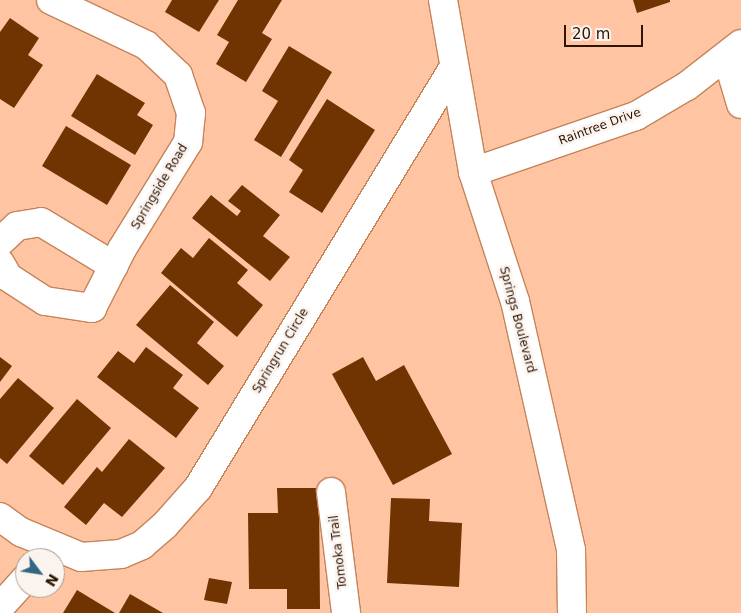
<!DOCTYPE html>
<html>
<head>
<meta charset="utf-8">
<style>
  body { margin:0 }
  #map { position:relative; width:741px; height:613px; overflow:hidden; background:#ffc5a3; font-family:"DejaVu Sans",sans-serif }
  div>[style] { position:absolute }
  .building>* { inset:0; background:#6f3402 }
  .roads { filter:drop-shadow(1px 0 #c58359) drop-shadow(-1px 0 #c58359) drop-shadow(0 1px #c58359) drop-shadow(0 -1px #c58359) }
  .minor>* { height:28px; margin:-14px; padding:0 14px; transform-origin:14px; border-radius:14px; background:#fff }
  span { translate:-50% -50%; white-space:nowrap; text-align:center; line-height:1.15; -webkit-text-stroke:5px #faf3ee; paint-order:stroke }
  .street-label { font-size:12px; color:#2f1504 }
  .north { position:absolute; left:15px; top:548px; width:50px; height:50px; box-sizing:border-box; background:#faf3ee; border:1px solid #a99a90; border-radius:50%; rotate:121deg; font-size:14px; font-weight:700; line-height:20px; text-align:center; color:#2f1504 }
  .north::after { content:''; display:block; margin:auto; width:18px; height:22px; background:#326883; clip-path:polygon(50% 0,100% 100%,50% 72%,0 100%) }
  .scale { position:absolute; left:564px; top:25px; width:79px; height:22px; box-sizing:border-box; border:2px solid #2f1504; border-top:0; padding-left:6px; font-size:15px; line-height:18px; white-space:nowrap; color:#2f1504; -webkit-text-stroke:4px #faf3ee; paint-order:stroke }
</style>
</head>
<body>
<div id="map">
  <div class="building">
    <div style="clip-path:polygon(172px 0,219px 0,199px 32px,165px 12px)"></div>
    <div style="clip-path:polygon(238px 0,282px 0,262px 33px,272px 39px,246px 82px,216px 64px,229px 42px,217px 35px)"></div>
    <div style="clip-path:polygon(633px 0,670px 0,670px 2px,637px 13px)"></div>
    <div style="clip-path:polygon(10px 18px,39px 38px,28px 55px,43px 65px,14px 108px,0 99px,0 32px)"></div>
    <div style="clip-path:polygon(289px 46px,332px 72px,281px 157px,254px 140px,278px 101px,262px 91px)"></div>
    <div style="clip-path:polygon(97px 74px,145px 103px,137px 115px,153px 125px,135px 155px,71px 116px)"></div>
    <div style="clip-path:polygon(327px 99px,375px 130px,322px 213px,289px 192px,303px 170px,289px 160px)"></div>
    <div style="clip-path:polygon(66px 126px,131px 165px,107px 205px,42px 166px)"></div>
    <div style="clip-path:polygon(242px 185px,280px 215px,263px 236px,290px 257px,270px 281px,192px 218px,211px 195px,237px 216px,241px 211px,228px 201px)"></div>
    <div style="clip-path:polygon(209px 238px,248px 270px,237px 283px,263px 305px,237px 337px,161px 273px,181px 248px,193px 258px)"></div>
    <div style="clip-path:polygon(170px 285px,214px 322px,197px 343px,224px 366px,208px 385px,136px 325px)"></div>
    <div style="clip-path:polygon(146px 347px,183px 375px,173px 388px,199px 408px,176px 438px,97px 377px,118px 351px,134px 363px)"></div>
    <div style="clip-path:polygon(0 357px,12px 366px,0 382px)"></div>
    <div style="clip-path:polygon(363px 357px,376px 381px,404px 365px,452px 454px,393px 485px,332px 374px)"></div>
    <div style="clip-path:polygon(18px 378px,54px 408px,7px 464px,0 458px,0 399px)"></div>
    <div style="clip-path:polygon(77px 399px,111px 428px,63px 485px,29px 456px)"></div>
    <div style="clip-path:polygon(129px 439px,165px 468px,122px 517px,104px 503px,86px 525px,64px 507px,97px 467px,102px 472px)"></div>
    <div style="clip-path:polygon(277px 488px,319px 488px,320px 609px,287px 609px,287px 589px,249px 589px,248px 513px,278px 513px)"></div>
    <div style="clip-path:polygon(391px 498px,430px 499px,429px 521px,462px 523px,459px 587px,387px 583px)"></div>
    <div style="clip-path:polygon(209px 578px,232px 582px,227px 604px,204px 600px)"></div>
    <div style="clip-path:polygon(77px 590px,115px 613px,63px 613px)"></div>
    <div style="clip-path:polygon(130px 594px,163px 613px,119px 613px)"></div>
  </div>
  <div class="roads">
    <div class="minor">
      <div style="left:443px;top:0;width:175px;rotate:80.1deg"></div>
      <div style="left:473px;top:172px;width:136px;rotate:72deg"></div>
      <div style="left:515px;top:301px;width:255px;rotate:77.3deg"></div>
      <div style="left:571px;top:550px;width:63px;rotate:89.1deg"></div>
      <div style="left:727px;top:57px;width:49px;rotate:73.4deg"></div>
      <div style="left:473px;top:172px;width:172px;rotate:-19deg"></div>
      <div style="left:636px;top:116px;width:59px;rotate:-30.5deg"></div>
      <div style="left:687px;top:86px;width:68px;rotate:-37.9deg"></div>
      <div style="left:0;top:242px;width:23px;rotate:-43deg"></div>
      <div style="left:17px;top:226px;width:24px;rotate:-9deg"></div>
      <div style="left:41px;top:222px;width:85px;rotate:31.1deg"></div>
      <div style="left:0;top:263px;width:16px;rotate:60deg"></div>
      <div style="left:8px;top:277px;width:44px;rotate:33deg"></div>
      <div style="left:45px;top:301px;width:48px;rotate:8.5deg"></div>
      <div style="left:92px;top:308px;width:66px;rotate:-63deg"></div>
      <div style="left:122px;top:249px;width:126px;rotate:-58.3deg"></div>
      <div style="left:188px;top:142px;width:29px;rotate:-84deg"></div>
      <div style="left:191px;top:113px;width:40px;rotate:-108.9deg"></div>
      <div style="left:178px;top:75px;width:44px;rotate:-136.8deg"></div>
      <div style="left:146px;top:45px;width:105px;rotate:-154.7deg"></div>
      <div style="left:331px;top:492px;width:122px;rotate:82.9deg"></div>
      <div style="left:0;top:517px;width:26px;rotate:36deg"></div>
      <div style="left:21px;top:532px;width:65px;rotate:22.6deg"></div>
      <div style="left:81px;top:557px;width:40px;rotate:-4.3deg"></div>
      <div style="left:121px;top:554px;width:23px;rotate:-23deg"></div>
      <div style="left:142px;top:545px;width:30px;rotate:-41deg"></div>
      <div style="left:165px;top:525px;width:50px;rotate:-48.3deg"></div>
      <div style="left:198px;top:488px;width:491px;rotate:-58.7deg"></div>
      <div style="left:0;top:607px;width:38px;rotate:-48deg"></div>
    </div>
  </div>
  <div class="street-label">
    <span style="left:600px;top:127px;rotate:-20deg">Raintree Drive</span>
    <span style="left:160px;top:187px;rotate:-59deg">Springside Road</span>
    <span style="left:517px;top:320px;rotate:75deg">Springs Boulevard</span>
    <span style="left:281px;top:351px;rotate:-59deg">Springrun Circle</span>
    <span style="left:339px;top:552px;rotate:-97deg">Tomoka Trail</span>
  </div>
  <div class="north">N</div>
  <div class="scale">20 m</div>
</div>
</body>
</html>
